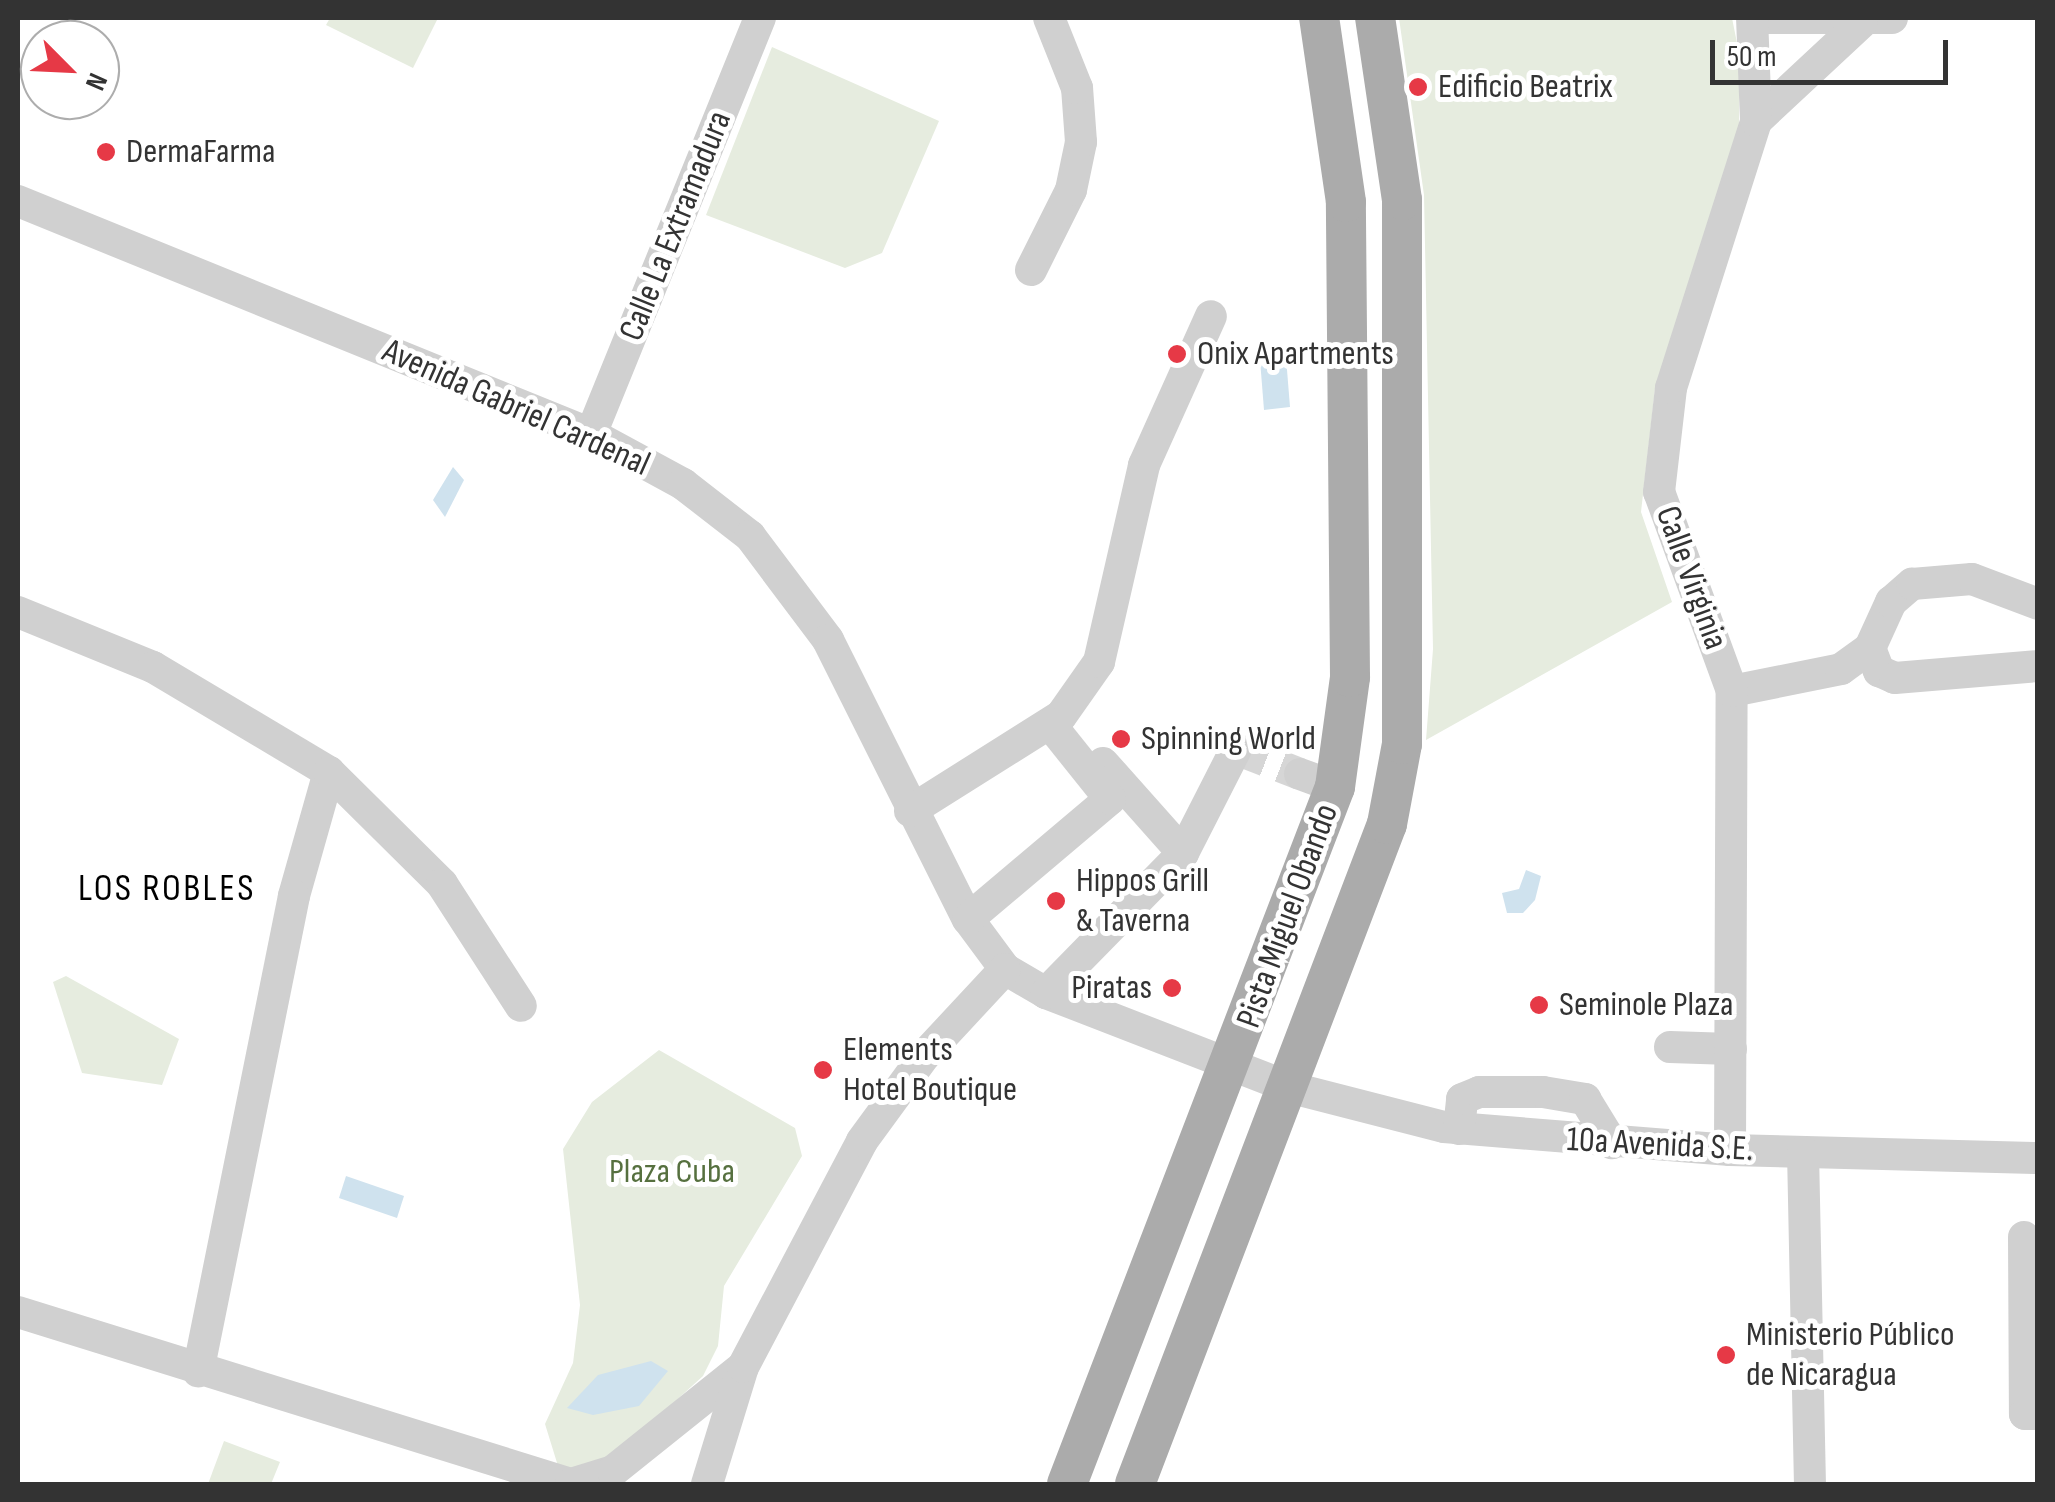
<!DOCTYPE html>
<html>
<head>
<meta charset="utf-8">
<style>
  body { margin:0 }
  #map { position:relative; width:2055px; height:1502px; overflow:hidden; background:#fff; font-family:"Sofia Sans Condensed",sans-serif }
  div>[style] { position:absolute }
  .green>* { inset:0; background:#e6ecdf }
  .water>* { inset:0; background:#cfe2ee }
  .minor-tunnel>* { height:32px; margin-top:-16px; transform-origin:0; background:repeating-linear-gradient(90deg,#d6d6d6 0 32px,transparent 0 48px) }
  .minor>* { height:32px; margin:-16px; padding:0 16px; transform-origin:16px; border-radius:16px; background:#d0d0d0 }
  .major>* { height:40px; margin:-20px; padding:0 20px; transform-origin:20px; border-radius:20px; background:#ababab }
  .dots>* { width:28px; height:28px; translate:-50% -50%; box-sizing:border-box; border:5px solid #fff; border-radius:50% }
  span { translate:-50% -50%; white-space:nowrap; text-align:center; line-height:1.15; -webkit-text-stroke:10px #fff; paint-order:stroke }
  .poi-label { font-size:35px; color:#333 }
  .left { translate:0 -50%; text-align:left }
  .right { translate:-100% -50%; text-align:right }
  .street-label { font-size:35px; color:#333 }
  .park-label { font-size:35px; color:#56703f }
  .neighbourhood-label { font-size:38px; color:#000; letter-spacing:2.5px }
  .frame { position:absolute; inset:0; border:20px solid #333; pointer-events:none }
  .north { position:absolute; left:20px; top:20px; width:100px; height:100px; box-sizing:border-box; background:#fff; border:2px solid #adadad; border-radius:50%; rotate:114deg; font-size:28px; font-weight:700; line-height:40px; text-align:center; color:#333 }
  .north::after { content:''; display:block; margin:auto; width:35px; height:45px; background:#e63946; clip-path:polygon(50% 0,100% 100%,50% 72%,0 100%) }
  .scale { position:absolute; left:1710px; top:40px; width:238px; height:45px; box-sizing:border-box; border:5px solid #333; border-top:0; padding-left:12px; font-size:30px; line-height:35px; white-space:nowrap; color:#333; -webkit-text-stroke:8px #fff; paint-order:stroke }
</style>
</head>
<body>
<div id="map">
  <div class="green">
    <div style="clip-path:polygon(330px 18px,438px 18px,413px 68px,326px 25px)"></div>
    <div style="clip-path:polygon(1399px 18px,1732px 18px,1739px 53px,1739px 126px,1655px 389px,1641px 512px,1672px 602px,1426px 740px,1433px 649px,1424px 195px)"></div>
    <div style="clip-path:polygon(772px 47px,939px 121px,882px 253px,845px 268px,706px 215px)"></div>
    <div style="clip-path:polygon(66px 976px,179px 1039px,162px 1085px,82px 1073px,53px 982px)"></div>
    <div style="clip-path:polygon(659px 1050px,795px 1128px,802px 1156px,724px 1286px,718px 1346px,703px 1376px,590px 1479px,558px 1466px,545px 1424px,573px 1363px,580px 1305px,563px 1149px,592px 1102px)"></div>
    <div style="clip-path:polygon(224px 1441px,280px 1462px,271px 1484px,208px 1484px)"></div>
  </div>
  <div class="water">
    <div style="clip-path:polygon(1285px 345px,1290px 407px,1264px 410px,1259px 347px)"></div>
    <div style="clip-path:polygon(453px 467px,464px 480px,445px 517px,433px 500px)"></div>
    <div style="clip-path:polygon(1526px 870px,1541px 876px,1535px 900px,1523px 913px,1507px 913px,1502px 893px,1519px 889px)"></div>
    <div style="clip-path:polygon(346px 1176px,404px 1196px,397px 1218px,339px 1198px)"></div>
    <div style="clip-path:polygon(651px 1361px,668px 1371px,639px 1406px,593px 1415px,567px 1408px,598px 1375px)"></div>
  </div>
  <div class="minor-tunnel">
    <div style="left:1236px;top:749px;width:69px;rotate:21.3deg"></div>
  </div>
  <div class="minor">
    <div style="left:1754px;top:18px;width:138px"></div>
    <div style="left:1756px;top:121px;width:144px;rotate:-43deg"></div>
    <div style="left:18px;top:201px;width:619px;rotate:22.13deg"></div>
    <div style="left:591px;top:434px;width:105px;rotate:28.5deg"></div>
    <div style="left:683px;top:484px;width:85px;rotate:37.8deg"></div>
    <div style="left:750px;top:536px;width:130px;rotate:53.1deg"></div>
    <div style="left:828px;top:640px;width:312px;rotate:63.4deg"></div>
    <div style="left:968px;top:919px;width:62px;rotate:53.5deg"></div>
    <div style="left:1005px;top:969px;width:48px;rotate:30.3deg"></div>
    <div style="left:1046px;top:993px;width:260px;rotate:21.2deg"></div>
    <div style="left:1288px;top:1087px;width:161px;rotate:14.4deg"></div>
    <div style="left:1444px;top:1127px;width:287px;rotate:4.6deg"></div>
    <div style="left:1730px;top:1150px;width:308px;rotate:1.5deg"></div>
    <div style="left:1031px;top:270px;width:89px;rotate:-63.4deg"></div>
    <div style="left:1071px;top:190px;width:49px;rotate:-78.2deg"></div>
    <div style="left:1081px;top:142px;width:54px;rotate:-94.2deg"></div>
    <div style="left:1077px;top:88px;width:75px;rotate:-111.8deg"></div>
    <div style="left:591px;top:434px;width:449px;rotate:-67.9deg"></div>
    <div style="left:18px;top:612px;width:146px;rotate:22.2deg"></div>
    <div style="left:153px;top:667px;width:205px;rotate:30.8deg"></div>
    <div style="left:329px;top:772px;width:129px;rotate:105.8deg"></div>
    <div style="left:294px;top:896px;width:485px;rotate:101.4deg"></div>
    <div style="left:1870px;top:648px;width:25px;rotate:69deg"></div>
    <div style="left:1879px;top:671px;width:17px;rotate:24deg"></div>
    <div style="left:1895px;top:678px;width:144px;rotate:-4.8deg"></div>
    <div style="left:1732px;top:691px;width:111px;rotate:-11.4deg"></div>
    <div style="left:1841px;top:669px;width:36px;rotate:-36deg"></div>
    <div style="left:1870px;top:648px;width:51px;rotate:-65.5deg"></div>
    <div style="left:1891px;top:602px;width:28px;rotate:-41deg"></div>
    <div style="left:1912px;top:584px;width:60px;rotate:-4.8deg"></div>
    <div style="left:1972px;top:579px;width:71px;rotate:20.7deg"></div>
    <div style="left:1103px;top:763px;width:120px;rotate:48.4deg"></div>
    <div style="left:329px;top:772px;width:159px;rotate:44.7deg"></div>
    <div style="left:442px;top:884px;width:145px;rotate:57.1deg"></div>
    <div style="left:1300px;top:774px;width:37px;rotate:20deg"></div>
    <div style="left:910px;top:811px;width:178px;rotate:-32.2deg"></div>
    <div style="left:1061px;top:716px;width:66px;rotate:-54.9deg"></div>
    <div style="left:1099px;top:662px;width:202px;rotate:-77.1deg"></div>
    <div style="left:1144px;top:465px;width:163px;rotate:-65.8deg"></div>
    <div style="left:968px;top:919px;width:186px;rotate:-40.2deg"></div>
    <div style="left:1110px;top:799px;width:96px;rotate:-128.7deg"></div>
    <div style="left:1046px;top:993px;width:196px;rotate:-45.6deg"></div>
    <div style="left:1183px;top:853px;width:117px;rotate:-63deg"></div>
    <div style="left:1670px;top:1047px;width:61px;rotate:1.9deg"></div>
    <div style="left:1459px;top:1129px;width:30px;rotate:-84deg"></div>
    <div style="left:1462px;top:1099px;width:18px;rotate:-22deg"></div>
    <div style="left:1479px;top:1092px;width:64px"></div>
    <div style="left:1543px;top:1092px;width:43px;rotate:9.5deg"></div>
    <div style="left:1585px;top:1099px;width:52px;rotate:58.5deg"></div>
    <div style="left:1730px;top:1150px;width:459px;rotate:-89.8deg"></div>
    <div style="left:1732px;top:691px;width:212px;rotate:-110.1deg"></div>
    <div style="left:1659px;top:492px;width:105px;rotate:-83.4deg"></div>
    <div style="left:1671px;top:388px;width:280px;rotate:-72.3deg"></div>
    <div style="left:1756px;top:121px;width:103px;rotate:-92.2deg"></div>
    <div style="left:1803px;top:1152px;width:332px;rotate:88.8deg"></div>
    <div style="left:2024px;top:1237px;width:177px;rotate:89.7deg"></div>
    <div style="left:2025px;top:1414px;width:13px"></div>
    <div style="left:18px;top:1312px;width:579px;rotate:17.28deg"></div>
    <div style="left:571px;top:1484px;width:44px;rotate:-17.2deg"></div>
    <div style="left:613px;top:1471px;width:166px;rotate:-38.7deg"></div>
    <div style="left:707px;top:1484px;width:122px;rotate:-72.9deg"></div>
    <div style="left:743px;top:1367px;width:255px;rotate:-62.2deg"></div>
    <div style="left:862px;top:1141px;width:107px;rotate:-53.8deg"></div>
    <div style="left:925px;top:1055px;width:117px;rotate:-47.1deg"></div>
  </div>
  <div class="major">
    <div style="left:1067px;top:1484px;width:747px;rotate:-68.97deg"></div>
    <div style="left:1335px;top:787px;width:111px;rotate:-82.2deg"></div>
    <div style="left:1350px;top:677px;width:475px;rotate:-90.5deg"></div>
    <div style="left:1346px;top:202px;width:186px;rotate:-98.3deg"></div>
    <div style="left:1135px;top:1484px;width:706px;rotate:-69.1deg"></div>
    <div style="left:1387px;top:824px;width:81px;rotate:-79.4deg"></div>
    <div style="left:1402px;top:744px;width:544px;rotate:-90deg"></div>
    <div style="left:1402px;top:200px;width:184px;rotate:-98.4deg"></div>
  </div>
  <div class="dots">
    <div style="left:1418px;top:87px;background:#e63946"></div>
    <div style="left:106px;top:152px;background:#e63946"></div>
    <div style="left:1177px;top:354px;background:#e63946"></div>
    <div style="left:1121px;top:739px;background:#e63946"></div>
    <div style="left:1056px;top:901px;background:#e63946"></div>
    <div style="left:1172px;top:988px;background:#e63946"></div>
    <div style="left:1539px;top:1005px;background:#e63946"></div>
    <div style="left:823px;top:1070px;background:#e63946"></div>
    <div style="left:1726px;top:1355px;background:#e63946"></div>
  </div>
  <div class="poi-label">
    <span class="left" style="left:1438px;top:87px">Edificio Beatrix</span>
    <span class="left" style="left:126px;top:152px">DermaFarma</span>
    <span class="left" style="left:1197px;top:354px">Onix Apartments</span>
    <span class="left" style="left:1141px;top:739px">Spinning World</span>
    <span class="left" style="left:1076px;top:901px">Hippos Grill<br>&amp; Taverna</span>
    <span class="right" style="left:1152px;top:988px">Piratas</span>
    <span class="left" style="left:1559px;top:1005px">Seminole Plaza</span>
    <span class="left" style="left:843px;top:1070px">Elements<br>Hotel Boutique</span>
    <span class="left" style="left:1746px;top:1355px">Ministerio Público<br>de Nicaragua</span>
  </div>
  <div class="street-label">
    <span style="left:676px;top:226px;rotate:-68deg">Calle La Extramadura</span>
    <span style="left:516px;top:408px;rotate:24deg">Avenida Gabriel Cardenal</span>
    <span style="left:1691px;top:578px;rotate:70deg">Calle Virginia</span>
    <span style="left:1288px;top:916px;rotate:-70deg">Pista Miguel Obando</span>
    <span style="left:1660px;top:1145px;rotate:3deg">10a Avenida S.E.</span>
  </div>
  <div class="park-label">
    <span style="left:672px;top:1172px">Plaza Cuba</span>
  </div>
  <div class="neighbourhood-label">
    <span style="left:167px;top:889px">LOS ROBLES</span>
  </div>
  <div class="frame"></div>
  <div class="north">N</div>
  <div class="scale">50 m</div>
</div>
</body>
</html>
